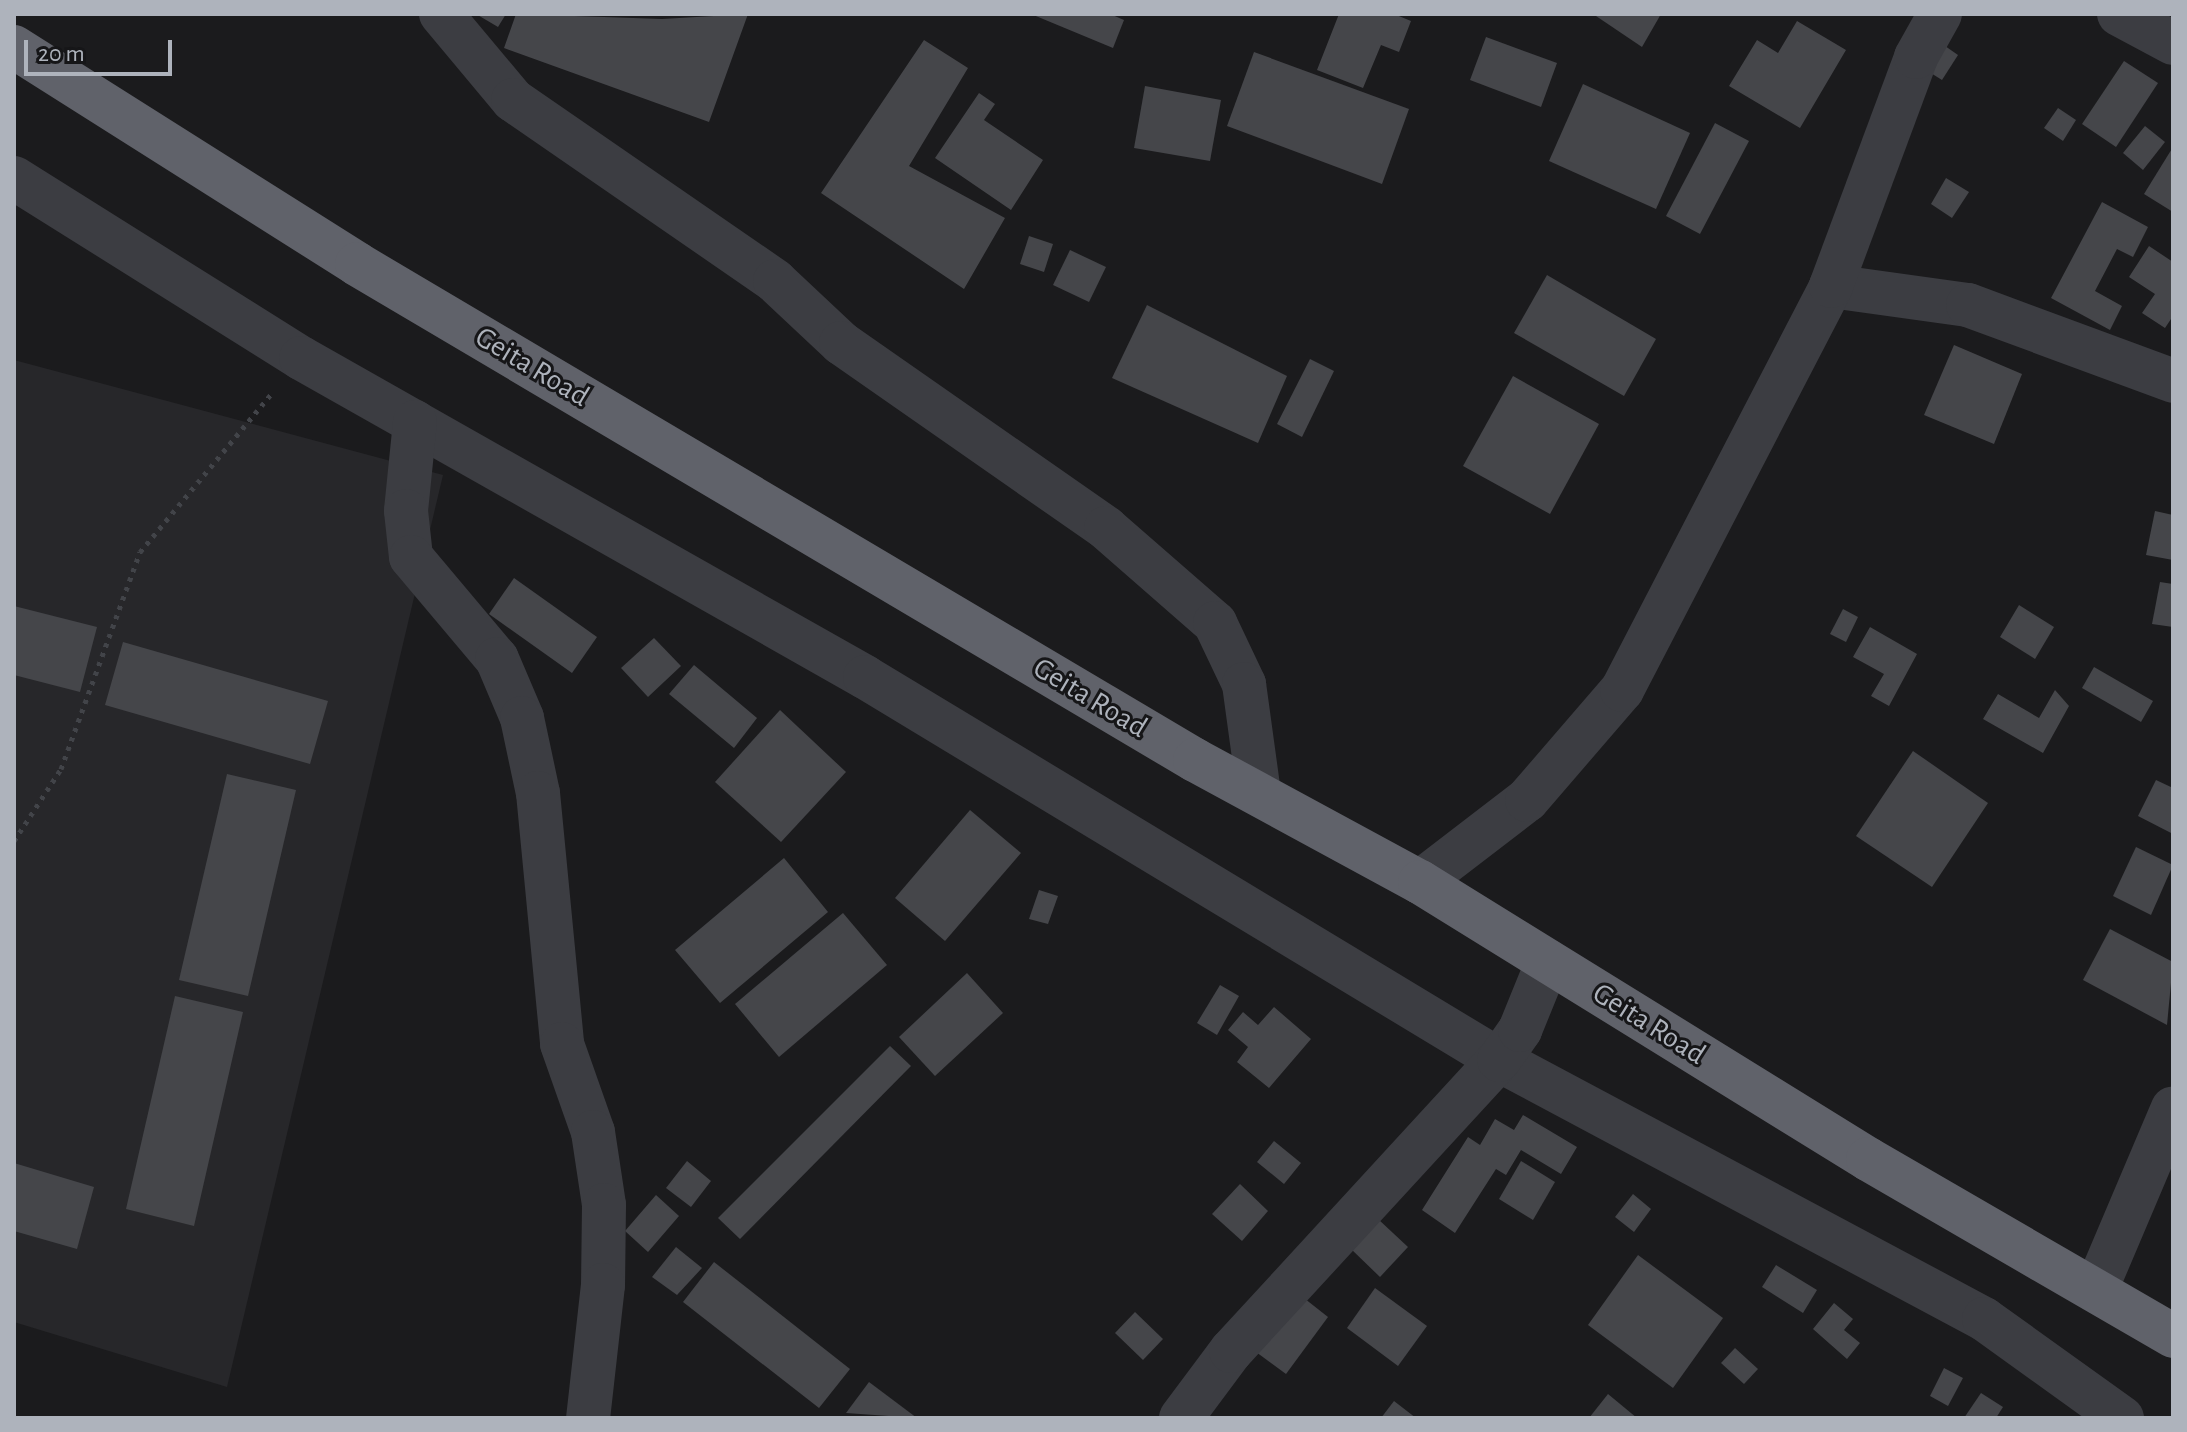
<!DOCTYPE html>
<html>
<head>
<meta charset="utf-8">
<style>
  body { margin:0 }
  #map { position:relative; width:2187px; height:1432px; overflow:hidden; background:#1b1b1d; font-family:"Alegreya Sans",sans-serif }
  div>[style] { position:absolute }
  .built>* { inset:0; background:#27272a }
  .building>* { inset:0; background:#45464a }
  .path>* { height:5px; margin-top:-2.5px; transform-origin:0; background:repeating-linear-gradient(90deg,#424449 0 4px,transparent 0 10px) }
  .minor>* { height:44px; margin:-22px; padding:0 22px; transform-origin:22px; border-radius:22px; background:#3c3d42 }
  .trunk>* { height:44px; margin:-22px; padding:0 22px; transform-origin:22px; border-radius:22px; background:#60626a }
  span { translate:-50% -50%; white-space:nowrap; text-align:center; line-height:1.15; -webkit-text-stroke:6px #161618; paint-order:stroke }
  .street-label { font-size:30px; color:#aeb3bc }
  .frame { position:absolute; inset:0; border:16px solid #aeb3bc; pointer-events:none }
  .scale { position:absolute; left:24px; top:40px; width:148px; height:36px; box-sizing:border-box; border:4px solid #aeb3bc; border-top:0; padding-left:10px; font-size:24px; line-height:28px; white-space:nowrap; color:#aeb3bc; -webkit-text-stroke:6px #161618; paint-order:stroke }
</style>
</head>
<body>
<div id="map">
  <div class="built">
    <div style="clip-path:polygon(14px 360px,443px 475px,227px 1387px,14px 1322px)"></div>
  </div>
  <div class="building">
    <div style="clip-path:polygon(476px 14px,506px 14px,498px 27px)"></div>
    <div style="clip-path:polygon(516px 14px,662px 19px,748px 14px,709px 122px,504px 48px)"></div>
    <div style="clip-path:polygon(1031px 14px,1110px 14px,1124px 20px,1113px 48px)"></div>
    <div style="clip-path:polygon(1339px 14px,1394px 14px,1411px 21px,1399px 52px,1381px 45px,1363px 88px,1317px 70px)"></div>
    <div style="clip-path:polygon(1593px 14px,1661px 14px,1642px 47px)"></div>
    <div style="clip-path:polygon(1797px 21px,1846px 50px,1800px 128px,1729px 86px,1757px 40px,1778px 53px)"></div>
    <div style="clip-path:polygon(1486px 37px,1557px 63px,1541px 107px,1470px 80px)"></div>
    <div style="clip-path:polygon(1935px 39px,1958px 55px,1942px 80px,1918px 65px)"></div>
    <div style="clip-path:polygon(924px 40px,968px 68px,909px 166px,1005px 218px,964px 289px,821px 193px)"></div>
    <div style="clip-path:polygon(1254px 52px,1409px 109px,1382px 184px,1227px 126px)"></div>
    <div style="clip-path:polygon(2124px 61px,2158px 83px,2116px 147px,2082px 124px)"></div>
    <div style="clip-path:polygon(1583px 84px,1690px 133px,1656px 209px,1549px 161px)"></div>
    <div style="clip-path:polygon(1145px 86px,1221px 100px,1210px 161px,1134px 148px)"></div>
    <div style="clip-path:polygon(979px 93px,995px 104px,984px 120px,1043px 160px,1011px 210px,935px 158px)"></div>
    <div style="clip-path:polygon(2058px 108px,2076px 120px,2063px 141px,2044px 128px)"></div>
    <div style="clip-path:polygon(1715px 123px,1749px 141px,1700px 234px,1666px 216px)"></div>
    <div style="clip-path:polygon(2145px 126px,2165px 142px,2143px 170px,2123px 153px)"></div>
    <div style="clip-path:polygon(2173px 147px,2173px 212px,2144px 194px)"></div>
    <div style="clip-path:polygon(1946px 178px,1969px 192px,1952px 218px,1931px 204px)"></div>
    <div style="clip-path:polygon(2102px 202px,2148px 227px,2133px 257px,2117px 249px,2095px 291px,2122px 306px,2110px 330px,2051px 298px)"></div>
    <div style="clip-path:polygon(1029px 236px,1053px 244px,1044px 272px,1020px 264px)"></div>
    <div style="clip-path:polygon(2149px 246px,2173px 262px,2173px 316px,2165px 328px,2142px 313px,2155px 294px,2129px 277px)"></div>
    <div style="clip-path:polygon(1070px 250px,1106px 267px,1089px 302px,1053px 285px)"></div>
    <div style="clip-path:polygon(1547px 275px,1656px 339px,1624px 396px,1514px 333px)"></div>
    <div style="clip-path:polygon(1147px 305px,1287px 376px,1258px 443px,1112px 378px)"></div>
    <div style="clip-path:polygon(1954px 345px,2022px 374px,1994px 444px,1924px 415px)"></div>
    <div style="clip-path:polygon(1310px 359px,1334px 371px,1302px 437px,1277px 424px)"></div>
    <div style="clip-path:polygon(1513px 376px,1599px 424px,1550px 514px,1463px 466px)"></div>
    <div style="clip-path:polygon(2155px 511px,2173px 515px,2173px 560px,2146px 555px)"></div>
    <div style="clip-path:polygon(514px 578px,597px 637px,572px 673px,489px 614px)"></div>
    <div style="clip-path:polygon(2160px 582px,2173px 584px,2173px 627px,2152px 624px)"></div>
    <div style="clip-path:polygon(2019px 605px,2054px 627px,2035px 659px,2000px 637px)"></div>
    <div style="clip-path:polygon(14px 606px,97px 627px,80px 692px,14px 675px)"></div>
    <div style="clip-path:polygon(1843px 609px,1858px 617px,1846px 642px,1830px 634px)"></div>
    <div style="clip-path:polygon(1870px 627px,1917px 654px,1889px 706px,1871px 696px,1884px 674px,1853px 657px)"></div>
    <div style="clip-path:polygon(654px 638px,681px 666px,648px 697px,621px 668px)"></div>
    <div style="clip-path:polygon(123px 642px,328px 701px,310px 764px,105px 705px)"></div>
    <div style="clip-path:polygon(694px 665px,757px 718px,734px 748px,669px 694px)"></div>
    <div style="clip-path:polygon(2094px 667px,2153px 701px,2141px 722px,2082px 688px)"></div>
    <div style="clip-path:polygon(2055px 690px,2069px 706px,2043px 753px,1983px 719px,1998px 694px,2039px 718px)"></div>
    <div style="clip-path:polygon(780px 710px,846px 772px,781px 842px,715px 782px)"></div>
    <div style="clip-path:polygon(1913px 751px,1988px 803px,1932px 887px,1856px 836px)"></div>
    <div style="clip-path:polygon(227px 774px,296px 790px,248px 996px,179px 980px)"></div>
    <div style="clip-path:polygon(2156px 780px,2173px 788px,2173px 834px,2138px 816px)"></div>
    <div style="clip-path:polygon(970px 810px,1021px 853px,945px 941px,895px 898px)"></div>
    <div style="clip-path:polygon(2136px 847px,2173px 865px,2151px 915px,2113px 896px)"></div>
    <div style="clip-path:polygon(784px 858px,828px 912px,720px 1003px,675px 950px)"></div>
    <div style="clip-path:polygon(1039px 890px,1058px 896px,1048px 924px,1029px 919px)"></div>
    <div style="clip-path:polygon(843px 913px,887px 965px,779px 1057px,735px 1004px)"></div>
    <div style="clip-path:polygon(2110px 929px,2173px 962px,2167px 1025px,2083px 980px)"></div>
    <div style="clip-path:polygon(967px 973px,1003px 1013px,935px 1076px,899px 1037px)"></div>
    <div style="clip-path:polygon(1220px 985px,1239px 996px,1217px 1035px,1197px 1023px)"></div>
    <div style="clip-path:polygon(175px 996px,243px 1012px,194px 1226px,126px 1209px)"></div>
    <div style="clip-path:polygon(1274px 1007px,1311px 1039px,1269px 1088px,1237px 1062px,1248px 1047px,1228px 1030px,1243px 1012px,1258px 1025px)"></div>
    <div style="clip-path:polygon(890px 1046px,911px 1066px,740px 1239px,718px 1218px)"></div>
    <div style="clip-path:polygon(1523px 1115px,1577px 1147px,1561px 1174px,1521px 1150px,1506px 1175px,1496px 1169px,1455px 1233px,1422px 1210px,1468px 1137px,1480px 1145px,1495px 1119px,1514px 1130px)"></div>
    <div style="clip-path:polygon(1274px 1141px,1301px 1163px,1284px 1184px,1257px 1162px)"></div>
    <div style="clip-path:polygon(687px 1161px,711px 1181px,691px 1207px,666px 1188px)"></div>
    <div style="clip-path:polygon(1521px 1161px,1555px 1182px,1533px 1220px,1499px 1199px)"></div>
    <div style="clip-path:polygon(14px 1163px,94px 1187px,77px 1249px,14px 1231px)"></div>
    <div style="clip-path:polygon(1240px 1184px,1268px 1211px,1242px 1241px,1212px 1214px)"></div>
    <div style="clip-path:polygon(1633px 1194px,1651px 1209px,1634px 1232px,1615px 1217px)"></div>
    <div style="clip-path:polygon(656px 1195px,679px 1216px,648px 1252px,625px 1231px)"></div>
    <div style="clip-path:polygon(1378px 1219px,1408px 1247px,1380px 1277px,1350px 1248px)"></div>
    <div style="clip-path:polygon(676px 1247px,702px 1268px,677px 1295px,652px 1277px)"></div>
    <div style="clip-path:polygon(1638px 1255px,1723px 1318px,1673px 1388px,1588px 1325px)"></div>
    <div style="clip-path:polygon(714px 1262px,850px 1369px,819px 1408px,683px 1302px)"></div>
    <div style="clip-path:polygon(1776px 1265px,1817px 1290px,1803px 1313px,1762px 1287px)"></div>
    <div style="clip-path:polygon(1375px 1288px,1427px 1326px,1398px 1366px,1347px 1328px)"></div>
    <div style="clip-path:polygon(1295px 1291px,1328px 1317px,1286px 1374px,1252px 1349px)"></div>
    <div style="clip-path:polygon(1834px 1303px,1853px 1319px,1844px 1330px,1860px 1343px,1847px 1359px,1813px 1329px)"></div>
    <div style="clip-path:polygon(1135px 1312px,1163px 1339px,1143px 1360px,1115px 1333px)"></div>
    <div style="clip-path:polygon(1735px 1348px,1758px 1369px,1744px 1384px,1721px 1363px)"></div>
    <div style="clip-path:polygon(1944px 1368px,1963px 1378px,1948px 1406px,1930px 1396px)"></div>
    <div style="clip-path:polygon(869px 1382px,917px 1418px,846px 1413px)"></div>
    <div style="clip-path:polygon(1981px 1393px,2003px 1407px,1996px 1418px,1964px 1418px)"></div>
    <div style="clip-path:polygon(1608px 1394px,1637px 1418px,1589px 1418px)"></div>
    <div style="clip-path:polygon(1394px 1401px,1416px 1418px,1381px 1418px)"></div>
  </div>
  <div class="path">
    <div style="left:14px;top:841px;width:86px;rotate:-56.9deg"></div>
    <div style="left:61px;top:769px;width:231px;rotate:-70deg"></div>
    <div style="left:140px;top:552px;width:207px;rotate:-50.3deg"></div>
  </div>
  <div class="minor">
    <div style="left:441px;top:14px;width:112px;rotate:50.1deg"></div>
    <div style="left:513px;top:100px;width:318px;rotate:34.6deg"></div>
    <div style="left:775px;top:281px;width:91px;rotate:43.2deg"></div>
    <div style="left:841px;top:343px;width:323px;rotate:34.9deg"></div>
    <div style="left:1106px;top:528px;width:145px;rotate:41.1deg"></div>
    <div style="left:1215px;top:623px;width:68px;rotate:64.6deg"></div>
    <div style="left:1244px;top:684px;width:110px;rotate:82.2deg"></div>
    <div style="left:2119px;top:14px;width:61px;rotate:28.2deg"></div>
    <div style="left:14px;top:178px;width:339px;rotate:32.1deg"></div>
    <div style="left:301px;top:358px;width:648px;rotate:29.49deg"></div>
    <div style="left:865px;top:677px;width:741px;rotate:31.14deg"></div>
    <div style="left:1499px;top:1060px;width:550px;rotate:28.1deg"></div>
    <div style="left:1984px;top:1319px;width:170px;rotate:35.7deg"></div>
    <div style="left:1831px;top:286px;width:138px;rotate:7.9deg"></div>
    <div style="left:1968px;top:305px;width:219px;rotate:20.3deg"></div>
    <div style="left:415px;top:422px;width:89px;rotate:95.8deg"></div>
    <div style="left:406px;top:511px;width:46px;rotate:83.8deg"></div>
    <div style="left:411px;top:557px;width:133px;rotate:49.9deg"></div>
    <div style="left:497px;top:659px;width:64px;rotate:67deg"></div>
    <div style="left:522px;top:718px;width:77px;rotate:78deg"></div>
    <div style="left:538px;top:793px;width:252px;rotate:84.5deg"></div>
    <div style="left:562px;top:1044px;width:93px;rotate:70.6deg"></div>
    <div style="left:593px;top:1132px;width:74px;rotate:81.4deg"></div>
    <div style="left:604px;top:1205px;width:80px;rotate:90.7deg"></div>
    <div style="left:603px;top:1285px;width:134px;rotate:96.4deg"></div>
    <div style="left:1420px;top:882px;width:135px;rotate:-37.5deg"></div>
    <div style="left:1527px;top:800px;width:145px;rotate:-49.2deg"></div>
    <div style="left:1622px;top:690px;width:455px;rotate:-62.6deg"></div>
    <div style="left:1831px;top:286px;width:244px;rotate:-69.6deg"></div>
    <div style="left:1916px;top:57px;width:49px;rotate:-60.8deg"></div>
    <div style="left:2097px;top:1287px;width:194px;rotate:-67deg"></div>
    <div style="left:1181px;top:1418px;width:84px;rotate:-53.3deg"></div>
    <div style="left:1231px;top:1351px;width:396px;rotate:-47.4deg"></div>
    <div style="left:1499px;top:1060px;width:37px;rotate:-55deg"></div>
    <div style="left:1520px;top:1030px;width:74px;rotate:-67.9deg"></div>
  </div>
  <div class="trunk">
    <div style="left:14px;top:47px;width:406px;rotate:32.3deg"></div>
    <div style="left:357px;top:264px;width:974px;rotate:30.62deg"></div>
    <div style="left:1195px;top:760px;width:256px;rotate:28.5deg"></div>
    <div style="left:1420px;top:882px;width:527px;rotate:31.73deg"></div>
    <div style="left:1868px;top:1159px;width:353px;rotate:30.1deg"></div>
  </div>
  <div class="street-label">
    <span style="left:532px;top:367px;rotate:31deg">Geita Road</span>
    <span style="left:1090px;top:698px;rotate:31deg">Geita Road</span>
    <span style="left:1649px;top:1024px;rotate:32deg">Geita Road</span>
  </div>
  <div class="frame"></div>
  <div class="scale">20 m</div>
</div>
</body>
</html>
